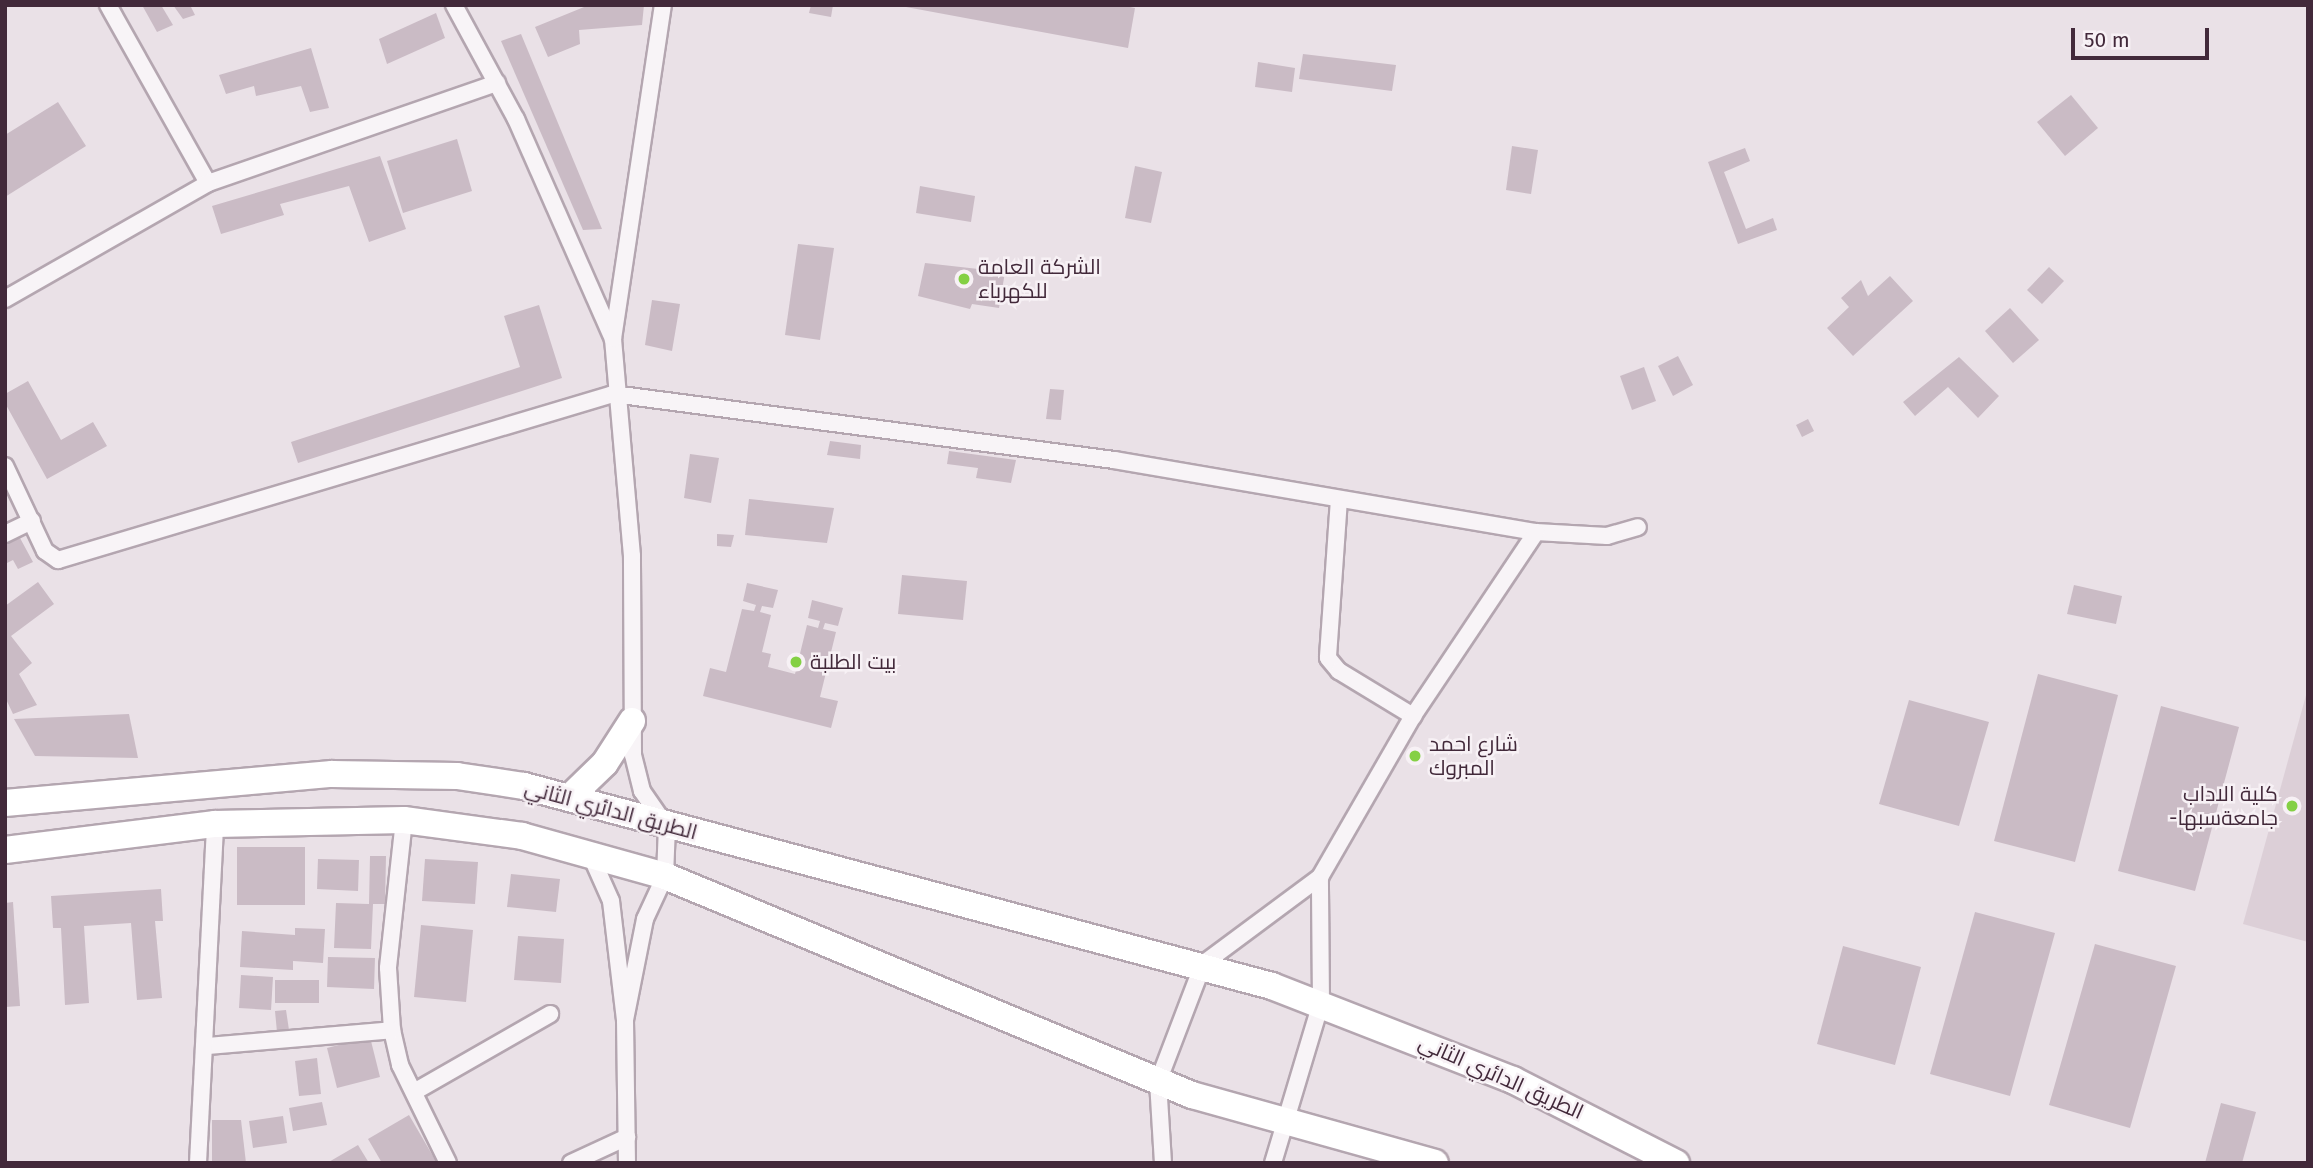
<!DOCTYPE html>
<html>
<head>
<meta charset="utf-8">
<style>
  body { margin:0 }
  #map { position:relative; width:2313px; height:1168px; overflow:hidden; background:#eae1e7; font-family:"Fira Sans",Cairo,sans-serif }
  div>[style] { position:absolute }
  .built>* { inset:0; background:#dccfd7 }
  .building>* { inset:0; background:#cabbc5 }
  .roads { filter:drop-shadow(2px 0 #b4a6b0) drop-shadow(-2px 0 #b4a6b0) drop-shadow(0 2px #b4a6b0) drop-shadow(0 -2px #b4a6b0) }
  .minor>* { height:16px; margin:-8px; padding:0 8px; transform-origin:8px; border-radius:8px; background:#f8f4f7 }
  .primary>* { height:26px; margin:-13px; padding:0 13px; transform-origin:13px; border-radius:13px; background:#fff }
  .dots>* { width:19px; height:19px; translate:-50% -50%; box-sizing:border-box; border:4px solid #f7f1f5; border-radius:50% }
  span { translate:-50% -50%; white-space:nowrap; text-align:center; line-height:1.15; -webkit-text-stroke:5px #f7f1f5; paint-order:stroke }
  .poi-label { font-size:21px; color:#42293a }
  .left { translate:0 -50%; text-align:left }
  .right { translate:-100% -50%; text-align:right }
  .street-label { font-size:21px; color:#42293a }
  .frame { position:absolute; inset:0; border:7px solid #42293a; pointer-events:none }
  .scale { position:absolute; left:2071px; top:28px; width:138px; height:32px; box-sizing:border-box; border:4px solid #42293a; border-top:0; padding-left:9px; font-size:21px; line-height:24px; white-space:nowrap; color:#42293a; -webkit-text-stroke:5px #f7f1f5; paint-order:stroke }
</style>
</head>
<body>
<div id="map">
  <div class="built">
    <div style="clip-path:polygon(2308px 688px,2308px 942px,2243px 924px)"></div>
  </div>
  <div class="building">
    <div style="clip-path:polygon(142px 5px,161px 5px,173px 25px,157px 32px)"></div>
    <div style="clip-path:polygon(173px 5px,190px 5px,195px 15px,183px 19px)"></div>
    <div style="clip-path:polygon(589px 5px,644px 5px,642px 25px,579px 30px,580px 44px,548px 57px,535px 27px)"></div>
    <div style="clip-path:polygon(811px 5px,833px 5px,831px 17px,809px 13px)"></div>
    <div style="clip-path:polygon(1120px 5px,1135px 8px,1128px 48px,906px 7px)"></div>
    <div style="clip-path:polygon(436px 13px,445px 38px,387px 64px,379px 39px)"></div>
    <div style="clip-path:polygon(521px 34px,602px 229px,583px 230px,501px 41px)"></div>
    <div style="clip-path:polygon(311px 48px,329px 108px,310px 112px,301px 86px,256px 96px,254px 86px,226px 94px,219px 75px)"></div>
    <div style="clip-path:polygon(1303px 54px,1396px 65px,1392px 91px,1299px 79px)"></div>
    <div style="clip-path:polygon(1258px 62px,1295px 68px,1292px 92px,1255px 87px)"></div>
    <div style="clip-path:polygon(2071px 95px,2098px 128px,2065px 156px,2037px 122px)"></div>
    <div style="clip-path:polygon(58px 102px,86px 146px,5px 197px,5px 135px)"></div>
    <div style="clip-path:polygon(457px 139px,472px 191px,403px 213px,387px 161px)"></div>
    <div style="clip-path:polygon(1512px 146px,1538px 150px,1531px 194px,1506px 190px)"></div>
    <div style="clip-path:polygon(1745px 148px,1750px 161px,1724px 172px,1746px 229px,1773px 218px,1777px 230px,1738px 244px,1708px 162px)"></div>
    <div style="clip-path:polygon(380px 156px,406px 229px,369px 242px,349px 186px,280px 204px,284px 215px,221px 234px,212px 206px)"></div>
    <div style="clip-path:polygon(1135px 166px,1162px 172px,1151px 223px,1125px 218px)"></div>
    <div style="clip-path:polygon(920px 186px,975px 196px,971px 222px,916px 213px)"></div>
    <div style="clip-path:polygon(798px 244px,834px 248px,820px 340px,785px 335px)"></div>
    <div style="clip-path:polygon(925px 263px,1005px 272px,999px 308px,972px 304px,970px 309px,918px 296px)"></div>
    <div style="clip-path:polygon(2049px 267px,2064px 281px,2042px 304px,2027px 290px)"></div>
    <div style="clip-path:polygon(1890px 276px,1913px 301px,1853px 356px,1827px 328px,1849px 307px,1841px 298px,1861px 280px,1868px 296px)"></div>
    <div style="clip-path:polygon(652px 300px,680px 304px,672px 351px,645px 345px)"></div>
    <div style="clip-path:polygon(539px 305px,562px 378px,298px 463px,291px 442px,520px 367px,504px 316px)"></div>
    <div style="clip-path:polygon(2010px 308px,2039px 340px,2013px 363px,1985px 331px)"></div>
    <div style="clip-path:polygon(1678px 356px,1693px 385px,1673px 396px,1658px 366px)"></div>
    <div style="clip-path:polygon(1959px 357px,1999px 396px,1978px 418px,1948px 387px,1915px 416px,1903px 402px)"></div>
    <div style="clip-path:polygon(1644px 367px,1656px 401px,1632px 410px,1620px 376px)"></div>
    <div style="clip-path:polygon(28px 381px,61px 440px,93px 422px,107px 446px,47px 479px,5px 403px,5px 394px)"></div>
    <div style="clip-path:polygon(1050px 389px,1064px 390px,1061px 420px,1046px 419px)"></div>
    <div style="clip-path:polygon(1808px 419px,1814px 431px,1802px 437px,1796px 425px)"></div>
    <div style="clip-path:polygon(830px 441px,861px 445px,860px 459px,827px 455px)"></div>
    <div style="clip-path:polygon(949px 451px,1016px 460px,1011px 483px,976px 478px,978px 468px,947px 464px)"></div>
    <div style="clip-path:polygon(690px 454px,719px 458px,711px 503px,684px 498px)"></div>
    <div style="clip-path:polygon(749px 499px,834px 508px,827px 543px,745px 535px)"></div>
    <div style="clip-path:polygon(717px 534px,734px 535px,731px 547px,717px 546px)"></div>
    <div style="clip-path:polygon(20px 538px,33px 562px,18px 569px,13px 560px,5px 564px,5px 545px)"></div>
    <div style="clip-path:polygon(902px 575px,967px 581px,963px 620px,898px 614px)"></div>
    <div style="clip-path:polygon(38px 582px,54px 604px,11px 636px,32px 663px,19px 674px,37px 705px,13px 714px,5px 697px,5px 606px)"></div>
    <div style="clip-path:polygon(747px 583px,778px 590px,773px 608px,762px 606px,760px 612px,771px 615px,762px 652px,771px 654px,768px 667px,795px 674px,807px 625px,818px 628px,820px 621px,808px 618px,812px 600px,843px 608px,838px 626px,825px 623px,823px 629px,836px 632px,820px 697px,838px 701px,831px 728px,703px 696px,710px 668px,726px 672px,742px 609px,754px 611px,756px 605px,743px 601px)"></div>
    <div style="clip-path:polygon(2074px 585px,2122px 596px,2116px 624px,2067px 614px)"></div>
    <div style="clip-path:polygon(2038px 674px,2118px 695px,2075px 862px,1994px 841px)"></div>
    <div style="clip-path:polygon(1909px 700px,1989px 722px,1959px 826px,1879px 804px)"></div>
    <div style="clip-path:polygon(2161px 706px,2239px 727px,2195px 891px,2118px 871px)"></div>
    <div style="clip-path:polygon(129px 714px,138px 758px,35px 756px,14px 719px)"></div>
    <div style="clip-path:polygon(237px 847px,305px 847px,305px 905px,237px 905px)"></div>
    <div style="clip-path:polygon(370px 856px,386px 856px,385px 904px,373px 904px,371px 949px,334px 948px,336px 903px,369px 904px)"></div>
    <div style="clip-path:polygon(318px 859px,359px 860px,358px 891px,317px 889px)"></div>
    <div style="clip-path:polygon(425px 859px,478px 862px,475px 904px,422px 901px)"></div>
    <div style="clip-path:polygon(511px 874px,560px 879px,556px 912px,507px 907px)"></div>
    <div style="clip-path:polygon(161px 889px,163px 921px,155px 921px,162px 998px,137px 1000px,131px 923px,84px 926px,89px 1003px,65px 1005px,61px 928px,53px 928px,51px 896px)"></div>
    <div style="clip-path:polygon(13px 902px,20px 1006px,5px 1007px,5px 903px)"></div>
    <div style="clip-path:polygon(1975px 912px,2055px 933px,2010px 1096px,1930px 1074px)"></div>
    <div style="clip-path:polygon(421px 925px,473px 930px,466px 1002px,414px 997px)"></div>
    <div style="clip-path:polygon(295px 928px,325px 929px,323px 963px,293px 961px,293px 970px,240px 967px,242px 931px,295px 935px)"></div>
    <div style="clip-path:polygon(518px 936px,564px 939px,561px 983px,514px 980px)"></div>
    <div style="clip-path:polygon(2095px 944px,2176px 966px,2130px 1128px,2049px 1105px)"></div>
    <div style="clip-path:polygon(1843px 946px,1921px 967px,1895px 1065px,1817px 1044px)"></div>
    <div style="clip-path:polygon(328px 957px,375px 958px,374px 989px,327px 987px)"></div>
    <div style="clip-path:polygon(241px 975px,273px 977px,271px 1010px,239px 1008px)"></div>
    <div style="clip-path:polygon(275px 980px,319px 980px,319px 1003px,275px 1003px)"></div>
    <div style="clip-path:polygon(286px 1010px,289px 1030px,277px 1032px,275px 1011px)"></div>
    <div style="clip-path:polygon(370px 1037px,380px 1077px,337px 1088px,327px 1048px)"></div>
    <div style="clip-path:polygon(317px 1058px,321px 1094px,299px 1096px,295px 1061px)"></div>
    <div style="clip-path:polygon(322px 1102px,327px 1125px,293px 1131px,289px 1108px)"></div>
    <div style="clip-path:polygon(2221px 1103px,2256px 1112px,2242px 1163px,2205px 1163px)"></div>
    <div style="clip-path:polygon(409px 1115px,437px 1163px,382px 1163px,368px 1139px)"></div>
    <div style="clip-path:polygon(283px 1116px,287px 1143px,253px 1148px,249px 1121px)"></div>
    <div style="clip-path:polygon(212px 1120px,241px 1120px,246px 1163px,212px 1163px)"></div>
    <div style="clip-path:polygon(358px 1145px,369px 1163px,327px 1163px)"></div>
  </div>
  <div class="roads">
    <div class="minor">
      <div style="left:108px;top:5px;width:204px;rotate:60.7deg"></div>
      <div style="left:208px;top:183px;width:306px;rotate:-19.1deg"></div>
      <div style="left:454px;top:5px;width:130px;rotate:61.5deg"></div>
      <div style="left:516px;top:119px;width:240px;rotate:66.2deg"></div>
      <div style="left:5px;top:299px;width:234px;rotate:-29.7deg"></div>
      <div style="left:5px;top:466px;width:94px;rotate:64.8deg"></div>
      <div style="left:45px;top:551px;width:16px;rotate:35deg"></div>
      <div style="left:58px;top:560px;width:579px;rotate:-16.65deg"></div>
      <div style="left:613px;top:394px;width:505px;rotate:7.5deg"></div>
      <div style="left:1114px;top:460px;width:428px;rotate:9.7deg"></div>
      <div style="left:1536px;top:532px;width:71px;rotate:3.2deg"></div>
      <div style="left:1607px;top:536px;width:32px;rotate:-16deg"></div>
      <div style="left:1339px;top:499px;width:159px;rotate:94deg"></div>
      <div style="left:1328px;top:658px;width:17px;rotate:50deg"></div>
      <div style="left:1339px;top:671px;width:87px;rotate:31.3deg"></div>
      <div style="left:5px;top:534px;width:30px;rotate:-26deg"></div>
      <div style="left:404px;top:820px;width:149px;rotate:96.2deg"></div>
      <div style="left:388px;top:968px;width:62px;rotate:86.3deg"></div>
      <div style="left:392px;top:1030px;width:36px;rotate:77deg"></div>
      <div style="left:400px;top:1065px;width:109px;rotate:63.9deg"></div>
      <div style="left:591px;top:856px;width:49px;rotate:66deg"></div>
      <div style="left:611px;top:901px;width:120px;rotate:83.3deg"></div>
      <div style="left:625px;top:1020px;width:143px;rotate:89.2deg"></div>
      <div style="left:625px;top:1020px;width:103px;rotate:-78.8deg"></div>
      <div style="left:645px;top:919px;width:47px;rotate:-65.1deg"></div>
      <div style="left:665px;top:876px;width:49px;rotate:-87.7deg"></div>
      <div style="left:667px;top:827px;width:44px;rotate:-124.8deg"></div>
      <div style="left:642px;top:791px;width:37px;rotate:-104deg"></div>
      <div style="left:633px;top:755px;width:199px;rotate:-90.3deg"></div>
      <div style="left:632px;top:556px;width:218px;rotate:-95deg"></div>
      <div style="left:613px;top:339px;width:338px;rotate:-81.5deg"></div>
      <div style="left:207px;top:1046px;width:186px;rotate:-4.9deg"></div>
      <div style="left:414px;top:1092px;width:157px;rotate:-29.8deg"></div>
      <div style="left:198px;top:1163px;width:339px;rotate:-87.1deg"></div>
      <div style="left:571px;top:1163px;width:62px;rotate:-24.9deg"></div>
      <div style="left:1163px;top:1163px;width:81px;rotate:-93.5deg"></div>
      <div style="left:1158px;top:1082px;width:126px;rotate:-69.1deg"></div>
      <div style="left:1203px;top:964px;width:146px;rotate:-36.6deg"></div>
      <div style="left:1320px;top:877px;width:186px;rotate:-60deg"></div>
      <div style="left:1413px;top:716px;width:221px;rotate:-56.2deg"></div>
      <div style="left:1273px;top:1163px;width:167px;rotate:-73.3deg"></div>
      <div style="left:1321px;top:1003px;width:126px;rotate:-90.5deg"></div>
    </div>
    <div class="primary">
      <div style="left:571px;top:796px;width:47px;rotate:-44.1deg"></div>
      <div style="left:605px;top:763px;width:50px;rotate:-57.3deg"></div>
      <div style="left:5px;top:803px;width:328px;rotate:-5.1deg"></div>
      <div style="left:332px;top:774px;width:125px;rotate:0.9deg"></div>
      <div style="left:457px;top:776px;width:68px;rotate:8.5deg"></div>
      <div style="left:524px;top:786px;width:774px;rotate:14.97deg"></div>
      <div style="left:1272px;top:986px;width:259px;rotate:21.3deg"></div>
      <div style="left:1513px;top:1080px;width:183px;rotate:27deg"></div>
      <div style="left:5px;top:850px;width:212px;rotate:-7.1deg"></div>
      <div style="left:215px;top:824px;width:189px;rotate:-1.2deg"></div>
      <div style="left:404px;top:820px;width:119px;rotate:7.7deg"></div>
      <div style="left:522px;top:836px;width:148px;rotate:15.6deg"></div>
      <div style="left:665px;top:876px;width:571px;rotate:22.57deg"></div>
      <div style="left:1192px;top:1095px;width:252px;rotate:15.6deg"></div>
    </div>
  </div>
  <div class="dots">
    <div style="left:964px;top:279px;background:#84d044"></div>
    <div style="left:796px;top:662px;background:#84d044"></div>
    <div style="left:1415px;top:756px;background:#84d044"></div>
    <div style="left:2292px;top:806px;background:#84d044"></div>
  </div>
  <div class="poi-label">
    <span class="left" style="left:978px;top:279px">الشركة العامة<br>للكهرباء</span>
    <span class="left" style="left:810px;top:662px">بيت الطلبة</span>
    <span class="left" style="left:1429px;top:756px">شارع احمد<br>المبروك</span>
    <span class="right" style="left:2278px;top:806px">كلية الاداب<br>-جامعةسبها</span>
  </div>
  <div class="street-label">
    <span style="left:611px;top:810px;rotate:15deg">الطريق الدائري الثاني</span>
    <span style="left:1501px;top:1077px;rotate:24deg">الطريق الدائري الثاني</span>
  </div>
  <div class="frame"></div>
  <div class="scale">50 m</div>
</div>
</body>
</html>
